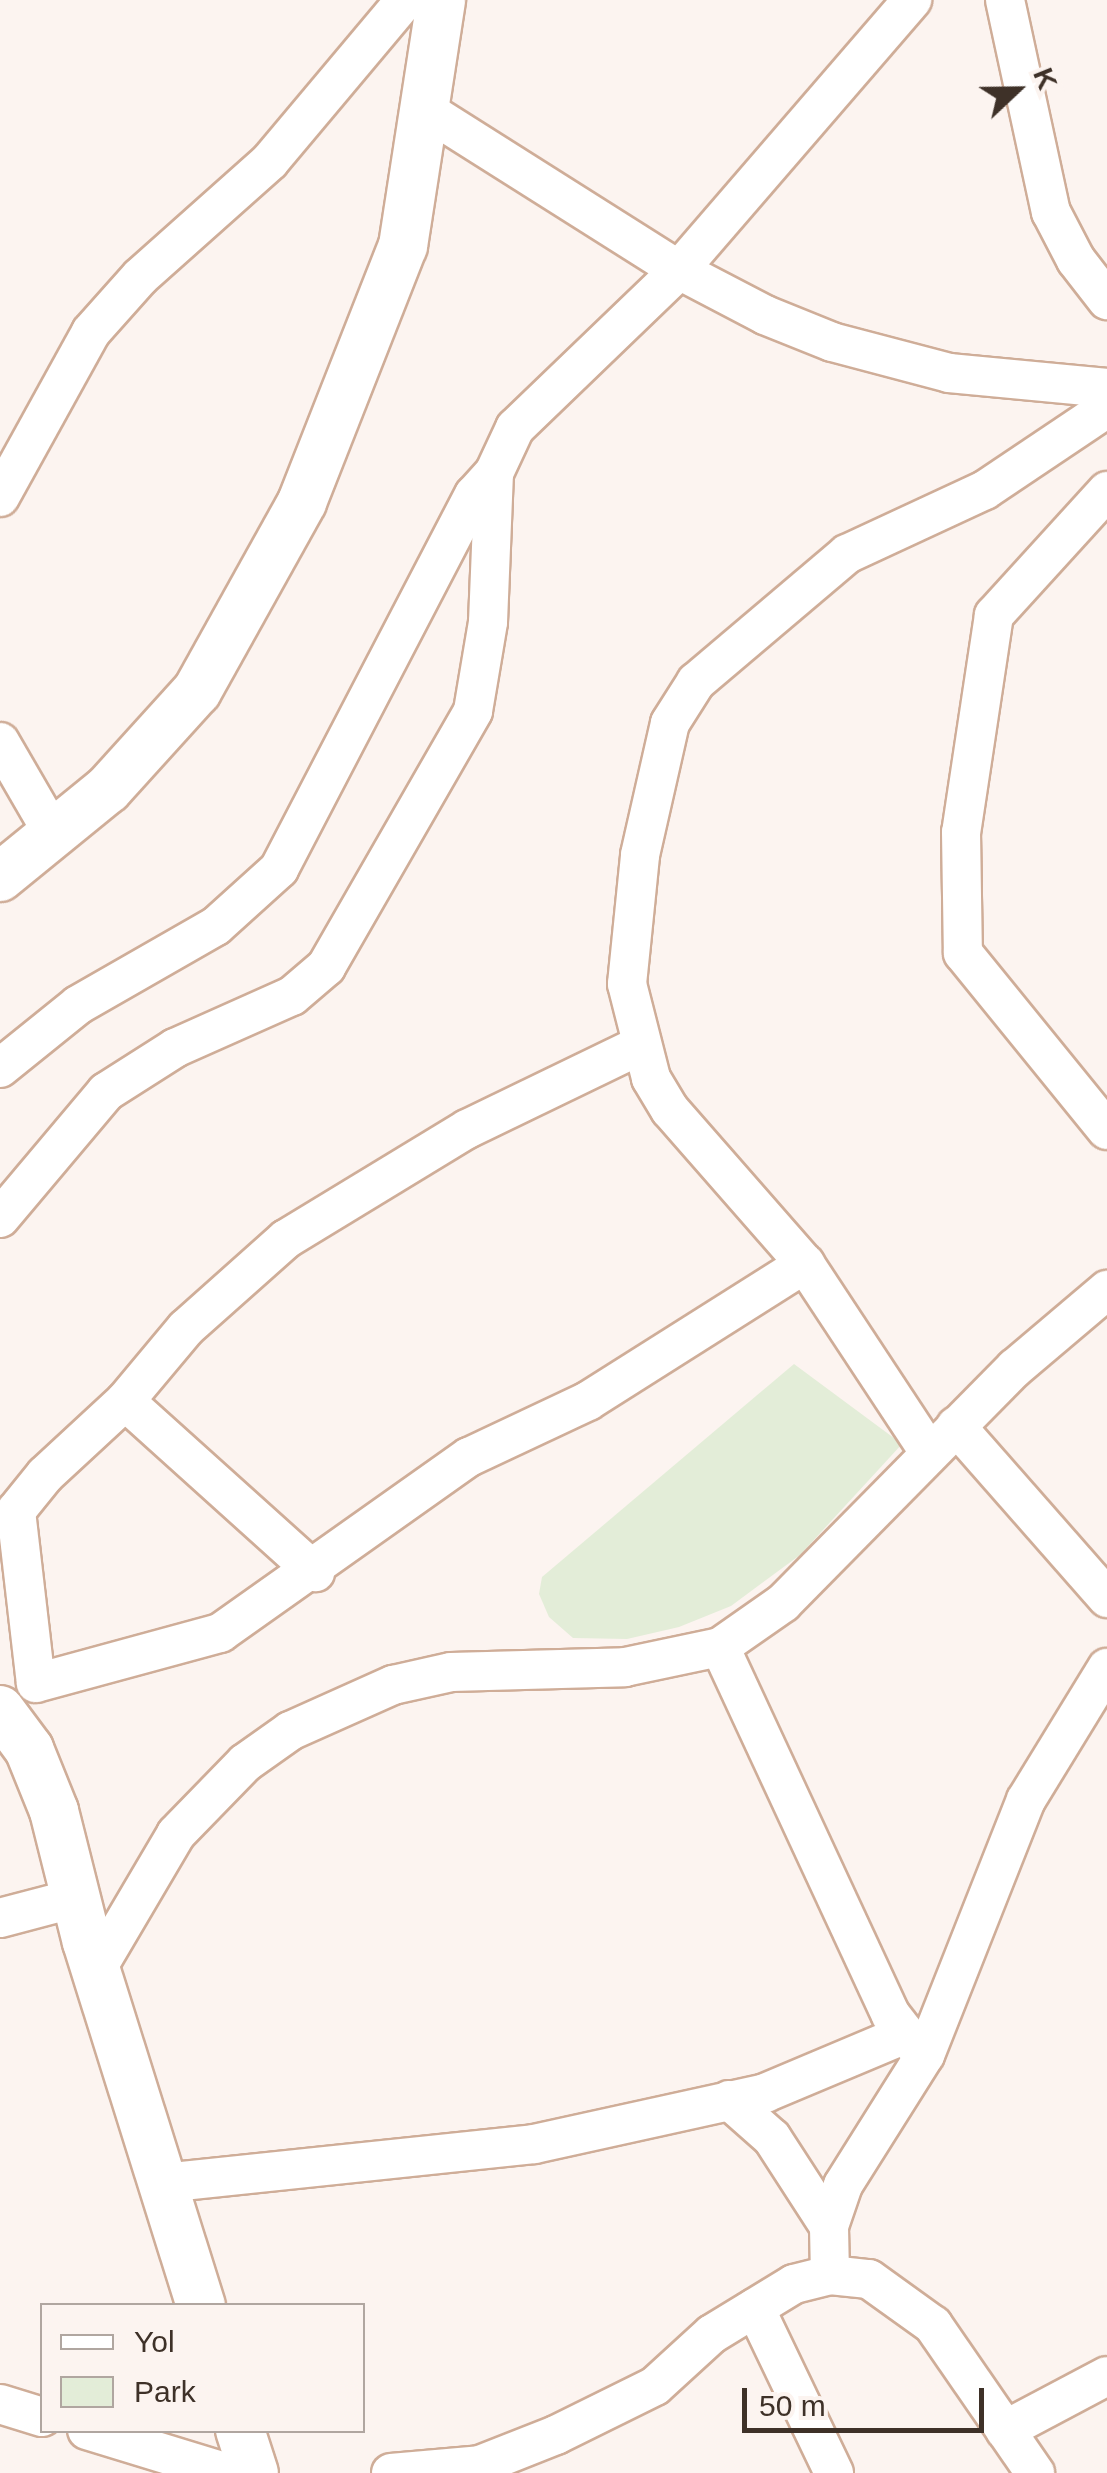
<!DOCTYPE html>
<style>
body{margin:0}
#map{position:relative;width:1107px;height:2473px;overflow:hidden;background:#fcf4f0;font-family:Arial,sans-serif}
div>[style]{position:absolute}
.green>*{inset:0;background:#e3edd8}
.roads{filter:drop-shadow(2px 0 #cfad98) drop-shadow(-2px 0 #cfad98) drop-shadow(0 2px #cfad98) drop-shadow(0 -2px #cfad98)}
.minor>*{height:38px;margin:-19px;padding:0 19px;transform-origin:19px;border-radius:19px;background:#fff}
.tertiary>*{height:48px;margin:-24px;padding:0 24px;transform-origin:24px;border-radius:24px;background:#fff}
span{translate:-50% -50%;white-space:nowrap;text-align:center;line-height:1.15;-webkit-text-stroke:8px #fcf4f0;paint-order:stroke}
.legend{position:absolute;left:40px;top:2303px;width:325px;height:130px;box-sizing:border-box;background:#fcf4f0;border:2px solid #b0a6a0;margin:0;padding:12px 18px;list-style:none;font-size:30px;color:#3e3128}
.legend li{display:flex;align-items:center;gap:20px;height:50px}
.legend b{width:50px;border:2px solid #b0a6a0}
.north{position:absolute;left:967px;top:40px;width:100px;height:100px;-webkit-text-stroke:8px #fcf4f0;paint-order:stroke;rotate:68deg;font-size:28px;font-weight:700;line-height:40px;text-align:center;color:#3e3128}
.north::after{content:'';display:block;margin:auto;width:35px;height:45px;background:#3e3128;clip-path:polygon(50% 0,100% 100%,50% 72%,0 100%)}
.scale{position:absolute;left:742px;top:2388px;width:242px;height:45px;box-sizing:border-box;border:5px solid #3e3128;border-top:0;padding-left:12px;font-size:30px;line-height:35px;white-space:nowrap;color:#3e3128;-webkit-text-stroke:8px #fcf4f0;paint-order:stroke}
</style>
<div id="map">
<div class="green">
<i style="clip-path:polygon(794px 1364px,902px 1444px,800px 1555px,731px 1606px,679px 1627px,627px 1639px,573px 1638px,549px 1617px,539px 1594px,542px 1577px)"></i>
</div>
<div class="roads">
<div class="minor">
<i style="left:1005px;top:0;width:217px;rotate:77.8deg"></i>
<i style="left:1051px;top:212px;width:54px;rotate:62.5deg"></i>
<i style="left:1076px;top:260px;width:51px;rotate:52.2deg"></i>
<i style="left:424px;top:109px;width:302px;rotate:32.3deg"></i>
<i style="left:679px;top:270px;width:97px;rotate:27.6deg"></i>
<i style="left:765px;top:315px;width:72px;rotate:21.9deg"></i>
<i style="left:832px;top:342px;width:121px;rotate:14.8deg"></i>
<i style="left:949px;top:373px;width:159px;rotate:5.4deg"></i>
<i style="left:1107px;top:491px;width:168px;rotate:132.3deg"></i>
<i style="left:994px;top:615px;width:219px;rotate:98.6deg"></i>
<i style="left:961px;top:832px;width:121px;rotate:89.1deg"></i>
<i style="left:963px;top:953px;width:228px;rotate:50.9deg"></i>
<i style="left:0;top:497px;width:188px;rotate:-61.1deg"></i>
<i style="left:91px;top:332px;width:74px;rotate:-48.3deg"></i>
<i style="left:140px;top:277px;width:174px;rotate:-41.7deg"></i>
<i style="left:270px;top:161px;width:210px;rotate:-50deg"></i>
<i style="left:0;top:742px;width:108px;rotate:59.9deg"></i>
<i style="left:639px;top:1046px;width:191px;rotate:154.2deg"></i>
<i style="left:467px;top:1129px;width:212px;rotate:148.7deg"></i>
<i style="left:286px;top:1239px;width:134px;rotate:138.3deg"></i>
<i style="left:186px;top:1328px;width:95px;rotate:129.9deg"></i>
<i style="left:125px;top:1401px;width:109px;rotate:137.2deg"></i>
<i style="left:45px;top:1475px;width:46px;rotate:128.9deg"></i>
<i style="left:16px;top:1511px;width:173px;rotate:83.4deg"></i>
<i style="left:36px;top:1683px;width:191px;rotate:-15.2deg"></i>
<i style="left:220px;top:1633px;width:305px;rotate:-35.3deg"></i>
<i style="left:469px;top:1457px;width:132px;rotate:-25.2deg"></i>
<i style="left:588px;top:1401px;width:257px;rotate:-32.3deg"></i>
<i style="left:0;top:1068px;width:100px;rotate:-38.9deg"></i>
<i style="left:78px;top:1005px;width:159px;rotate:-29.8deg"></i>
<i style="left:216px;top:926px;width:85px;rotate:-42.1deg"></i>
<i style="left:279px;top:869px;width:422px;rotate:-62.5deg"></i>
<i style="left:474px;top:495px;width:30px;rotate:-48deg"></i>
<i style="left:0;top:1218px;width:165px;rotate:-49.9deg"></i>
<i style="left:106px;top:1092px;width:82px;rotate:-32.5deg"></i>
<i style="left:175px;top:1048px;width:128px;rotate:-24deg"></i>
<i style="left:292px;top:996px;width:45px;rotate:-40.5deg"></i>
<i style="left:326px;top:967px;width:295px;rotate:-60.1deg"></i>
<i style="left:473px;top:711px;width:90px;rotate:-80.4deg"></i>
<i style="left:488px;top:622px;width:149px;rotate:-87.7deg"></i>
<i style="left:494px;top:473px;width:50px;rotate:-65deg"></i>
<i style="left:515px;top:428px;width:228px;rotate:-43.9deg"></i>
<i style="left:679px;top:270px;width:357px;rotate:-49.2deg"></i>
<i style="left:125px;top:1401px;width:256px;rotate:42deg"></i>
<i style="left:956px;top:1426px;width:229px;rotate:48.7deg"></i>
<i style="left:929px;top:1452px;width:225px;rotate:-123.4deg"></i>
<i style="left:805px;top:1264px;width:205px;rotate:-131.2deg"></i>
<i style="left:670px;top:1110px;width:37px;rotate:-121deg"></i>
<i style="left:651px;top:1078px;width:97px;rotate:-104.3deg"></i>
<i style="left:627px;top:984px;width:130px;rotate:-84.2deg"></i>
<i style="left:640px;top:855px;width:135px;rotate:-77.2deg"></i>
<i style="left:670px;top:723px;width:49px;rotate:-57.6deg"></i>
<i style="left:696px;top:682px;width:198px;rotate:-40.3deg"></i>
<i style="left:847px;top:554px;width:152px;rotate:-24.9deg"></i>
<i style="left:985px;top:490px;width:147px;rotate:-33.9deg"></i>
<i style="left:720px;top:1647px;width:406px;rotate:65.1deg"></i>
<i style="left:891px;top:2015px;width:46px;rotate:52.1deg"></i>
<i style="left:0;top:1918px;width:79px;rotate:-14.7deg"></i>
<i style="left:96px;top:1970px;width:158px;rotate:-59.5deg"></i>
<i style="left:176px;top:1834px;width:99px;rotate:-45.8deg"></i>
<i style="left:245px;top:1763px;width:55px;rotate:-35.4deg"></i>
<i style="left:290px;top:1731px;width:113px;rotate:-24.1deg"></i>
<i style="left:393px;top:1685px;width:59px;rotate:-12.6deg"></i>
<i style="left:451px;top:1672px;width:174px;rotate:-1.6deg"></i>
<i style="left:625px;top:1667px;width:97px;rotate:-11.9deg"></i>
<i style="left:720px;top:1647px;width:77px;rotate:-34.9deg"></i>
<i style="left:783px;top:1603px;width:330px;rotate:-45.4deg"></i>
<i style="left:1015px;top:1368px;width:121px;rotate:-40.3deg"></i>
<i style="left:729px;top:2100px;width:57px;rotate:41.5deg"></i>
<i style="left:772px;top:2138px;width:105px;rotate:57.1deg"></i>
<i style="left:163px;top:2183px;width:373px;rotate:-6deg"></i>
<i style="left:534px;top:2144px;width:237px;rotate:-12.4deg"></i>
<i style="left:765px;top:2093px;width:150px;rotate:-22.8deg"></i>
<i style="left:830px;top:2275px;width:49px;rotate:-91.2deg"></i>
<i style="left:829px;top:2226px;width:43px;rotate:-71.1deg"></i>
<i style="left:843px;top:2185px;width:154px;rotate:-57.8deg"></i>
<i style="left:925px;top:2055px;width:274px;rotate:-68.4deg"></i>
<i style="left:1026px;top:1800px;width:155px;rotate:-58.5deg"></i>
<i style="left:755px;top:2308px;width:183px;rotate:64.4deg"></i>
<i style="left:0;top:2404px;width:44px;rotate:17.2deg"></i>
<i style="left:87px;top:2430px;width:147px;rotate:17deg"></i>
<i style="left:1005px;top:2430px;width:115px;rotate:-27.9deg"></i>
<i style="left:391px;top:2473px;width:89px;rotate:-5.1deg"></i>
<i style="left:480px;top:2465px;width:82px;rotate:-21.5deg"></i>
<i style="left:556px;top:2435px;width:110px;rotate:-26.3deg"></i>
<i style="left:655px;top:2386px;width:77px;rotate:-42.4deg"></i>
<i style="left:712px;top:2334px;width:96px;rotate:-31.4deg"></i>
<i style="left:794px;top:2284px;width:37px;rotate:-14deg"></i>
<i style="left:830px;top:2275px;width:39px;rotate:6deg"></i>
<i style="left:869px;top:2279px;width:79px;rotate:35.7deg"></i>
<i style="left:933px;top:2325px;width:180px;rotate:55.4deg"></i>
</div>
<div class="tertiary">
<i style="left:0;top:877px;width:139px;rotate:-39.2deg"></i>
<i style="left:108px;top:789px;width:132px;rotate:-47.8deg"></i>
<i style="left:197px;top:691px;width:216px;rotate:-60.9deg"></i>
<i style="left:302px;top:502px;width:275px;rotate:-68.5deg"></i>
<i style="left:403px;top:246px;width:249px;rotate:-81.2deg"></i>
<i style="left:0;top:1710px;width:49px;rotate:53.4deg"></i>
<i style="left:29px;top:1749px;width:67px;rotate:68deg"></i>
<i style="left:54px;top:1811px;width:135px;rotate:75.9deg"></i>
<i style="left:87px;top:1942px;width:381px;rotate:72.6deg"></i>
<i style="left:240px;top:2430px;width:45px;rotate:72deg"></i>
</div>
</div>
<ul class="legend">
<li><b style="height:12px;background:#fff"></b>Yol</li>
<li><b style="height:28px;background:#e3edd8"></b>Park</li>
</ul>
<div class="north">K</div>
<div class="scale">50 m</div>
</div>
